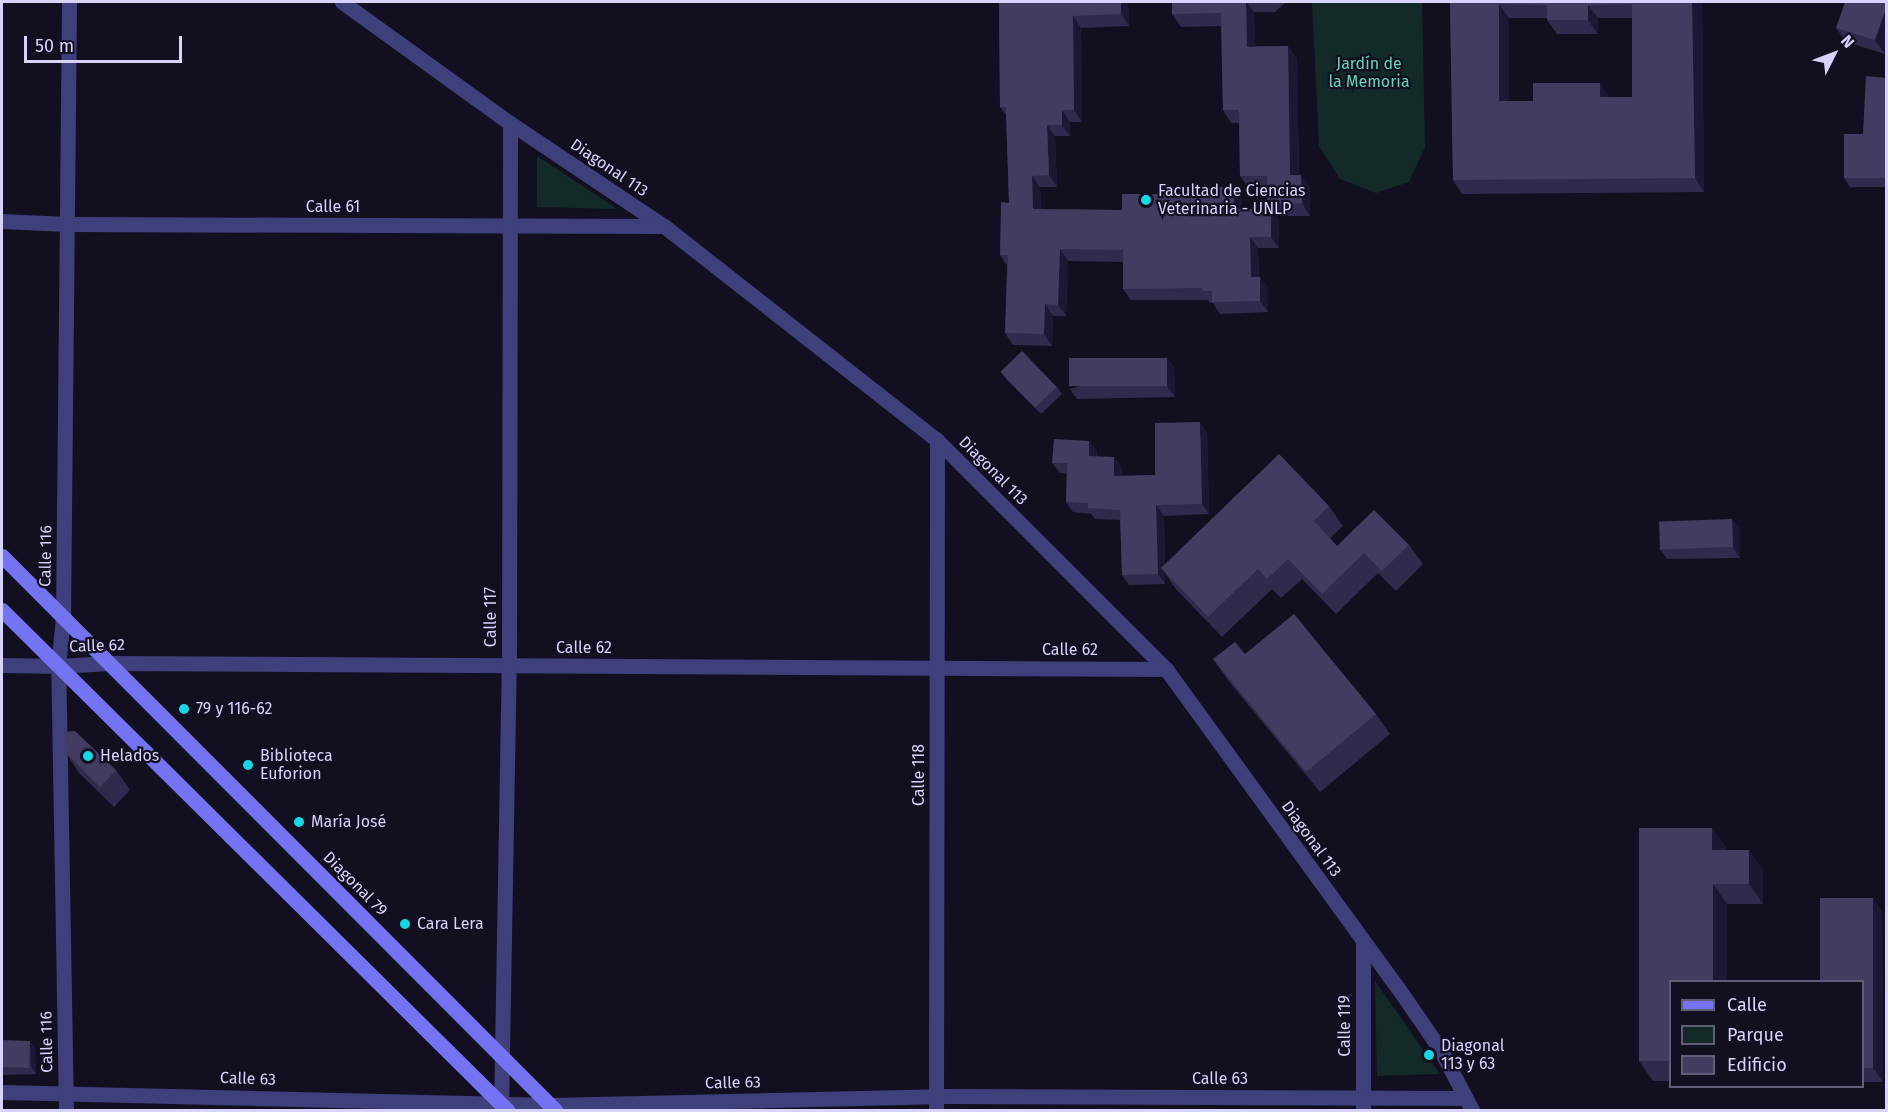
<!DOCTYPE html>
<meta charset="utf-8">
<style>
body{margin:0}
#map{position:relative;width:1888px;height:1112px;overflow:hidden;background:#120f21;font-family:"Fira Sans",sans-serif}
div>[style]{position:absolute}
.green>*{inset:0;background:#132a29}
.street>*{height:15px;margin:-7.5px;padding:0 7.5px;transform-origin:7.5px;border-radius:7.5px;background:#3f3f7b}
.secondary>*{height:15px;margin:-7.5px;padding:0 7.5px;transform-origin:7.5px;border-radius:7.5px;background:#7474f2}
.wall>*{inset:0;background:#302a4d}
.shaded-wall>*{inset:0;background:#1c1734}
.building>*{inset:0;background:#423c60;transform-origin:0 0}
.dots>*{width:16px;height:16px;translate:-50% -50%;box-sizing:border-box;border:3px solid #120f21;border-radius:50%}
span{translate:-50% -50%;white-space:nowrap;text-align:center;line-height:1.15;-webkit-text-stroke:4.5px #120f21;paint-order:stroke}
.park-label{font-size:16px;color:#67d4b5}
.street-label{font-size:16px;color:#d7d3fb}
.poi-label{font-size:16px;color:#d7d3fb}
.left{translate:0 -50%;text-align:left}
.frame{position:absolute;inset:0;border:3px solid #d7d3fb;pointer-events:none}
.legend{position:absolute;left:1669px;top:980px;width:195px;height:108px;box-sizing:border-box;background:#120f21;border:2px solid #615d78;margin:0;padding:8px 10px;list-style:none;font-size:18px;color:#d7d3fb}
.legend li{display:flex;align-items:center;gap:12px;height:30px}
.legend b{width:30px;border:2px solid #615d78}
.north{position:absolute;left:1804px;top:24px;width:60px;height:60px;-webkit-text-stroke:4px #120f21;paint-order:stroke;rotate:48deg;font-size:16px;font-weight:700;line-height:24px;text-align:center;color:#d7d3fb}
.north::after{content:'';display:block;margin:auto;width:21px;height:27px;background:#d7d3fb;clip-path:polygon(50% 0,100% 100%,50% 72%,0 100%)}
.scale{position:absolute;left:24px;top:36px;width:158px;height:27px;box-sizing:border-box;border:3px solid #d7d3fb;border-top:0;padding-left:8px;font-size:18px;line-height:21px;white-space:nowrap;color:#d7d3fb;-webkit-text-stroke:4px #120f21;paint-order:stroke}
</style>
<div id="map">
<div class="green">
<i style="clip-path:polygon(1312px 2px,1422px 2px,1425px 147px,1409px 182px,1376px 193px,1340px 179px,1319px 146px)"></i>
<i style="clip-path:polygon(537px 156px,617px 209px,537px 207px)"></i>
<i style="clip-path:polygon(1375px 981px,1440px 1074px,1377px 1076px)"></i>
</div>
<div class="street">
<i style="left:342px;top:2px;width:207px;rotate:35.8deg"></i>
<i style="left:510px;top:123px;width:185px;rotate:33.8deg"></i>
<i style="left:664px;top:226px;width:347px;rotate:38.1deg"></i>
<i style="left:937px;top:440px;width:324px;rotate:45deg"></i>
<i style="left:1166px;top:669px;width:394px;rotate:54deg"></i>
<i style="left:1398px;top:988px;width:74px;rotate:55.5deg"></i>
<i style="left:1440px;top:1049px;width:69px;rotate:62.3deg"></i>
<i style="left:2px;top:221px;width:65px;rotate:2.6deg"></i>
<i style="left:67px;top:224px;width:597px;rotate:0.19deg"></i>
<i style="left:2px;top:665px;width:56px;rotate:1deg"></i>
<i style="left:58px;top:666px;width:51px;rotate:-3.4deg"></i>
<i style="left:109px;top:663px;width:1057px;rotate:0.33deg"></i>
<i style="left:1363px;top:942px;width:168px;rotate:90deg"></i>
<i style="left:2px;top:1092px;width:548px;rotate:1.36deg"></i>
<i style="left:550px;top:1105px;width:386px;rotate:-1.3deg"></i>
<i style="left:936px;top:1096px;width:530px;rotate:0.22deg"></i>
<i style="left:66px;top:1110px;width:444px;rotate:-91deg"></i>
<i style="left:58px;top:666px;width:48px;rotate:-84.1deg"></i>
<i style="left:63px;top:618px;width:616px;rotate:-89.44deg"></i>
<i style="left:501px;top:1110px;width:445px;rotate:-89deg"></i>
<i style="left:509px;top:665px;width:542px;rotate:-89.89deg"></i>
<i style="left:936px;top:1110px;width:670px;rotate:-89.91deg"></i>
</div>
<div class="secondary">
<i style="left:2px;top:556px;width:783px;rotate:45.05deg"></i>
<i style="left:2px;top:610px;width:711px;rotate:44.71deg"></i>
</div>
<div class="wall">
<i style="clip-path:polygon(999px 2px,1128px 2px,1129px 26px,1081px 28px,1082px 122px,1070px 122px,1070px 136px,1055px 136px,1057px 187px,1040px 187px,1041px 209px,1122px 210px,1242px 198px,1242px 209px,1279px 220px,1279px 248px,1258px 248px,1259px 277px,1268px 288px,1268px 312px,1220px 314px,1213px 303px,1210px 303px,1208px 300px,1131px 300px,1123px 289px,1123px 262px,1068px 261px,1066px 316px,1053px 316px,1052px 346px,1013px 345px,1005px 333px,1007px 265px,1000px 255px,1009px 203px,1006px 115px,1000px 107px)"></i>
<i style="clip-path:polygon(1172px 2px,1286px 2px,1275px 12px,1254px 12px,1255px 46px,1288px 46px,1297px 59px,1299px 175px,1301px 175px,1310px 187px,1310px 216px,1276px 216px,1267px 204px,1267px 189px,1249px 189px,1240px 176px,1239px 123px,1231px 123px,1223px 110px,1221px 26px,1181px 27px,1172px 14px)"></i>
<i style="clip-path:polygon(evenodd,1450px 2px,1702px 2px,1704px 192px,1462px 194px,1453px 180px,1450px 2px,1509px 18px,1547px 18px,1547px 20px,1557px 34px,1598px 34px,1598px 18px,1632px 18px,1632px 97px,1609px 97px,1600px 83px,1533px 101px,1509px 101px,1509px 18px)"></i>
<i style="clip-path:polygon(1887px 2px,1887px 48px,1885px 54px,1846px 42px,1836px 28px)"></i>
<i style="clip-path:polygon(1887px 78px,1887px 187px,1850px 187px,1844px 178px,1863px 134px)"></i>
<i style="clip-path:polygon(1167px 358px,1174px 368px,1175px 397px,1077px 399px,1070px 389px)"></i>
<i style="clip-path:polygon(1001px 372px,1057px 387px,1062px 394px,1041px 414px,1006px 379px)"></i>
<i style="clip-path:polygon(1207px 432px,1209px 514px,1164px 516px,1165px 565px,1329px 506px,1343px 526px,1330px 538px,1337px 546px,1409px 545px,1423px 564px,1396px 591px,1378px 573px,1336px 614px,1302px 579px,1281px 598px,1272px 589px,1222px 637px,1175px 588px,1165px 573px,1165px 584px,1129px 585px,1122px 575px,1120px 520px,1095px 519px,1091px 514px,1073px 512px,1066px 502px,1067px 474px,1060px 473px,1052px 463px,1089px 441px,1097px 451px,1097px 456px,1122px 468px,1122px 476px,1155px 475px)"></i>
<i style="clip-path:polygon(1732px 519px,1740px 530px,1740px 558px,1667px 559px,1659px 548px)"></i>
<i style="clip-path:polygon(1245px 654px,1376px 714px,1390px 734px,1320px 792px,1227px 679px,1213px 659px)"></i>
<i style="clip-path:polygon(66px 753px,116px 770px,130px 790px,114px 807px,79px 773px)"></i>
<i style="clip-path:polygon(1639px 828px,1712px 828px,1726px 848px,1726px 850px,1749px 850px,1763px 870px,1763px 904px,1727px 904px,1727px 980px,1750px 980px,1751px 981px,1671px 981px,1671px 1081px,1653px 1081px,1639px 1061px)"></i>
<i style="clip-path:polygon(1873px 898px,1882px 912px,1883px 1082px,1863px 1082px,1863px 981px)"></i>
<i style="clip-path:polygon(2px 1040px,35px 1048px,36px 1074px,2px 1075px)"></i>
</div>
<div class="shaded-wall">
<i style="clip-path:polygon(1121px 2px,1128px 2px,1129px 26px,1121px 14px)"></i>
<i style="clip-path:polygon(1246px 2px,1247px 2px,1254px 12px,1256px 59px,1247px 47px)"></i>
<i style="clip-path:polygon(1692px 2px,1702px 2px,1704px 192px,1695px 178px)"></i>
<i style="clip-path:polygon(1499px 4px,1509px 18px,1509px 115px,1499px 101px)"></i>
<i style="clip-path:polygon(1588px 5px,1598px 18px,1598px 34px,1588px 20px)"></i>
<i style="clip-path:polygon(1887px 5px,1887px 48px,1885px 54px,1875px 40px)"></i>
<i style="clip-path:polygon(1073px 16px,1081px 28px,1082px 122px,1074px 110px)"></i>
<i style="clip-path:polygon(1288px 46px,1297px 59px,1299px 187px,1290px 175px)"></i>
<i style="clip-path:polygon(1600px 83px,1609px 97px,1600px 97px)"></i>
<i style="clip-path:polygon(1062px 110px,1070px 122px,1070px 136px,1062px 125px)"></i>
<i style="clip-path:polygon(1047px 125px,1055px 136px,1057px 187px,1049px 175px)"></i>
<i style="clip-path:polygon(1301px 175px,1310px 187px,1310px 216px,1302px 203px)"></i>
<i style="clip-path:polygon(1032px 176px,1040px 187px,1041px 220px,1033px 209px)"></i>
<i style="clip-path:polygon(1234px 187px,1242px 198px,1242px 220px,1234px 209px)"></i>
<i style="clip-path:polygon(1271px 209px,1279px 220px,1279px 248px,1271px 237px)"></i>
<i style="clip-path:polygon(1250px 237px,1258px 248px,1259px 288px,1251px 277px)"></i>
<i style="clip-path:polygon(1060px 249px,1068px 261px,1066px 316px,1058px 305px)"></i>
<i style="clip-path:polygon(1260px 277px,1268px 288px,1268px 312px,1260px 301px)"></i>
<i style="clip-path:polygon(1045px 304px,1053px 316px,1052px 346px,1044px 334px)"></i>
<i style="clip-path:polygon(1167px 358px,1174px 368px,1175px 397px,1167px 386px)"></i>
<i style="clip-path:polygon(1200px 422px,1207px 432px,1209px 514px,1202px 504px)"></i>
<i style="clip-path:polygon(1089px 441px,1097px 451px,1096px 466px,1089px 456px)"></i>
<i style="clip-path:polygon(1114px 457px,1122px 468px,1121px 486px,1114px 476px)"></i>
<i style="clip-path:polygon(1156px 505px,1164px 516px,1165px 572px,1161px 568px,1165px 573px,1165px 584px,1158px 574px)"></i>
<i style="clip-path:polygon(1732px 519px,1740px 530px,1740px 558px,1733px 547px)"></i>
<i style="clip-path:polygon(1712px 828px,1726px 848px,1726px 870px,1712px 850px)"></i>
<i style="clip-path:polygon(1749px 850px,1763px 870px,1763px 904px,1749px 884px)"></i>
<i style="clip-path:polygon(1713px 884px,1727px 904px,1727px 981px,1713px 980px)"></i>
<i style="clip-path:polygon(1873px 898px,1882px 912px,1883px 1082px,1873px 1068px)"></i>
<i style="clip-path:polygon(30px 1041px,35px 1048px,36px 1074px,31px 1066px)"></i>
</div>
<div class="building">
<i style="clip-path:polygon(999px 2px,1121px 2px,1121px 14px,1073px 16px,1074px 110px,1062px 110px,1062px 125px,1047px 125px,1049px 175px,1032px 176px,1033px 209px,1122px 210px,1122px 194px,1206px 194px,1206px 187px,1234px 187px,1234px 209px,1271px 209px,1271px 237px,1250px 237px,1251px 277px,1260px 277px,1260px 301px,1212px 302px,1212px 291px,1203px 291px,1202px 288px,1123px 289px,1123px 250px,1060px 249px,1058px 305px,1045px 304px,1044px 334px,1005px 333px,1008px 255px,1000px 255px,1001px 202px,1009px 203px,1006px 107px,1000px 107px)"></i>
<i style="clip-path:polygon(1172px 2px,1246px 2px,1247px 47px,1288px 46px,1290px 175px,1301px 175px,1302px 203px,1267px 204px,1267px 176px,1240px 176px,1239px 110px,1223px 110px,1221px 13px,1172px 14px)"></i>
<i style="clip-path:polygon(evenodd,1450px 2px,1692px 2px,1695px 178px,1453px 180px,1450px 2px,1499px 4px,1547px 5px,1547px 20px,1588px 20px,1588px 5px,1632px 4px,1632px 97px,1600px 97px,1600px 83px,1533px 83px,1533px 101px,1499px 101px,1499px 4px)"></i>
<i style="clip-path:polygon(1845px 2px,1887px 2px,1887px 5px,1875px 40px,1836px 28px)"></i>
<i style="clip-path:polygon(1866px 76px,1887px 78px,1887px 178px,1844px 178px,1844px 134px,1863px 134px)"></i>
<i style="left:1022px;top:351px;width:50px;height:30px;rotate:46deg"></i>
<i style="left:1167px;top:358px;width:28px;height:98px;rotate:90deg"></i>
<i style="clip-path:polygon(1200px 422px,1202px 504px,1156px 505px,1158px 574px,1122px 575px,1120px 510px,1088px 508px,1088px 503px,1066px 502px,1067px 463px,1052px 463px,1054px 439px,1089px 441px,1089px 456px,1114px 457px,1114px 476px,1155px 475px,1155px 423px)"></i>
<i style="clip-path:polygon(1279px 454px,1329px 506px,1314px 521px,1337px 546px,1374px 510px,1409px 545px,1382px 571px,1364px 553px,1322px 594px,1288px 559px,1267px 579px,1258px 569px,1208px 617px,1161px 568px)"></i>
<i style="left:1732px;top:519px;width:28px;height:73px;rotate:88deg"></i>
<i style="clip-path:polygon(1294px 614px,1376px 714px,1306px 772px,1213px 659px,1235px 642px,1245px 654px)"></i>
<i style="clip-path:polygon(75px 731px,116px 770px,100px 787px,66px 753px,64px 732px)"></i>
<i style="clip-path:polygon(1639px 828px,1712px 828px,1712px 850px,1749px 850px,1749px 884px,1713px 884px,1713px 980px,1750px 980px,1750px 981px,1671px 981px,1671px 1061px,1639px 1061px)"></i>
<i style="clip-path:polygon(1820px 898px,1873px 898px,1873px 1068px,1863px 1068px,1863px 981px,1820px 981px)"></i>
<i style="left:2px;top:1040px;width:28px;height:27px;rotate:2deg"></i>
</div>
<div class="dots">
<i style="left:1146px;top:200px;background:#16d7e5"></i>
<i style="left:184px;top:709px;background:#16d7e5"></i>
<i style="left:88px;top:756px;background:#16d7e5"></i>
<i style="left:248px;top:765px;background:#16d7e5"></i>
<i style="left:299px;top:822px;background:#16d7e5"></i>
<i style="left:405px;top:924px;background:#16d7e5"></i>
<i style="left:1429px;top:1055px;background:#16d7e5"></i>
</div>
<div class="park-label">
<span style="left:1369px;top:73px">Jardín de<br>la Memoria</span>
</div>
<div class="street-label">
<span style="left:609px;top:168px;rotate:34deg">Diagonal 113</span>
<span style="left:333px;top:207px">Calle 61</span>
<span style="left:993px;top:471px;rotate:45deg">Diagonal 113</span>
<span style="left:46px;top:556px;rotate:-89deg">Calle 116</span>
<span style="left:491px;top:617px;rotate:-90deg">Calle 117</span>
<span style="left:97px;top:646px;rotate:-2deg">Calle 62</span>
<span style="left:584px;top:648px">Calle 62</span>
<span style="left:1070px;top:650px">Calle 62</span>
<span style="left:919px;top:775px;rotate:-90deg">Calle 118</span>
<span style="left:1311px;top:839px;rotate:54deg">Diagonal 113</span>
<span style="left:355px;top:884px;rotate:45deg">Diagonal 79</span>
<span style="left:1345px;top:1026px;rotate:-90deg">Calle 119</span>
<span style="left:47px;top:1042px;rotate:-91deg">Calle 116</span>
<span style="left:248px;top:1079px;rotate:2deg">Calle 63</span>
<span style="left:1220px;top:1079px">Calle 63</span>
<span style="left:733px;top:1083px;rotate:-1deg">Calle 63</span>
</div>
<div class="poi-label">
<span class="left" style="left:1158px;top:200px">Facultad de Ciencias<br>Veterinaria - UNLP</span>
<span class="left" style="left:196px;top:709px">79 y 116-62</span>
<span class="left" style="left:100px;top:756px">Helados</span>
<span class="left" style="left:260px;top:765px">Biblioteca<br>Euforion</span>
<span class="left" style="left:311px;top:822px">María José</span>
<span class="left" style="left:417px;top:924px">Cara Lera</span>
<span class="left" style="left:1441px;top:1055px">Diagonal<br>113 y 63</span>
</div>
<div class="frame"></div>
<ul class="legend">
<li><b style="height:8px;background:#7474f2"></b>Calle</li>
<li><b style="height:16px;background:#132a29"></b>Parque</li>
<li><b style="height:16px;background:#423c60"></b>Edificio</li>
</ul>
<div class="north">N</div>
<div class="scale">50 m</div>
</div>
